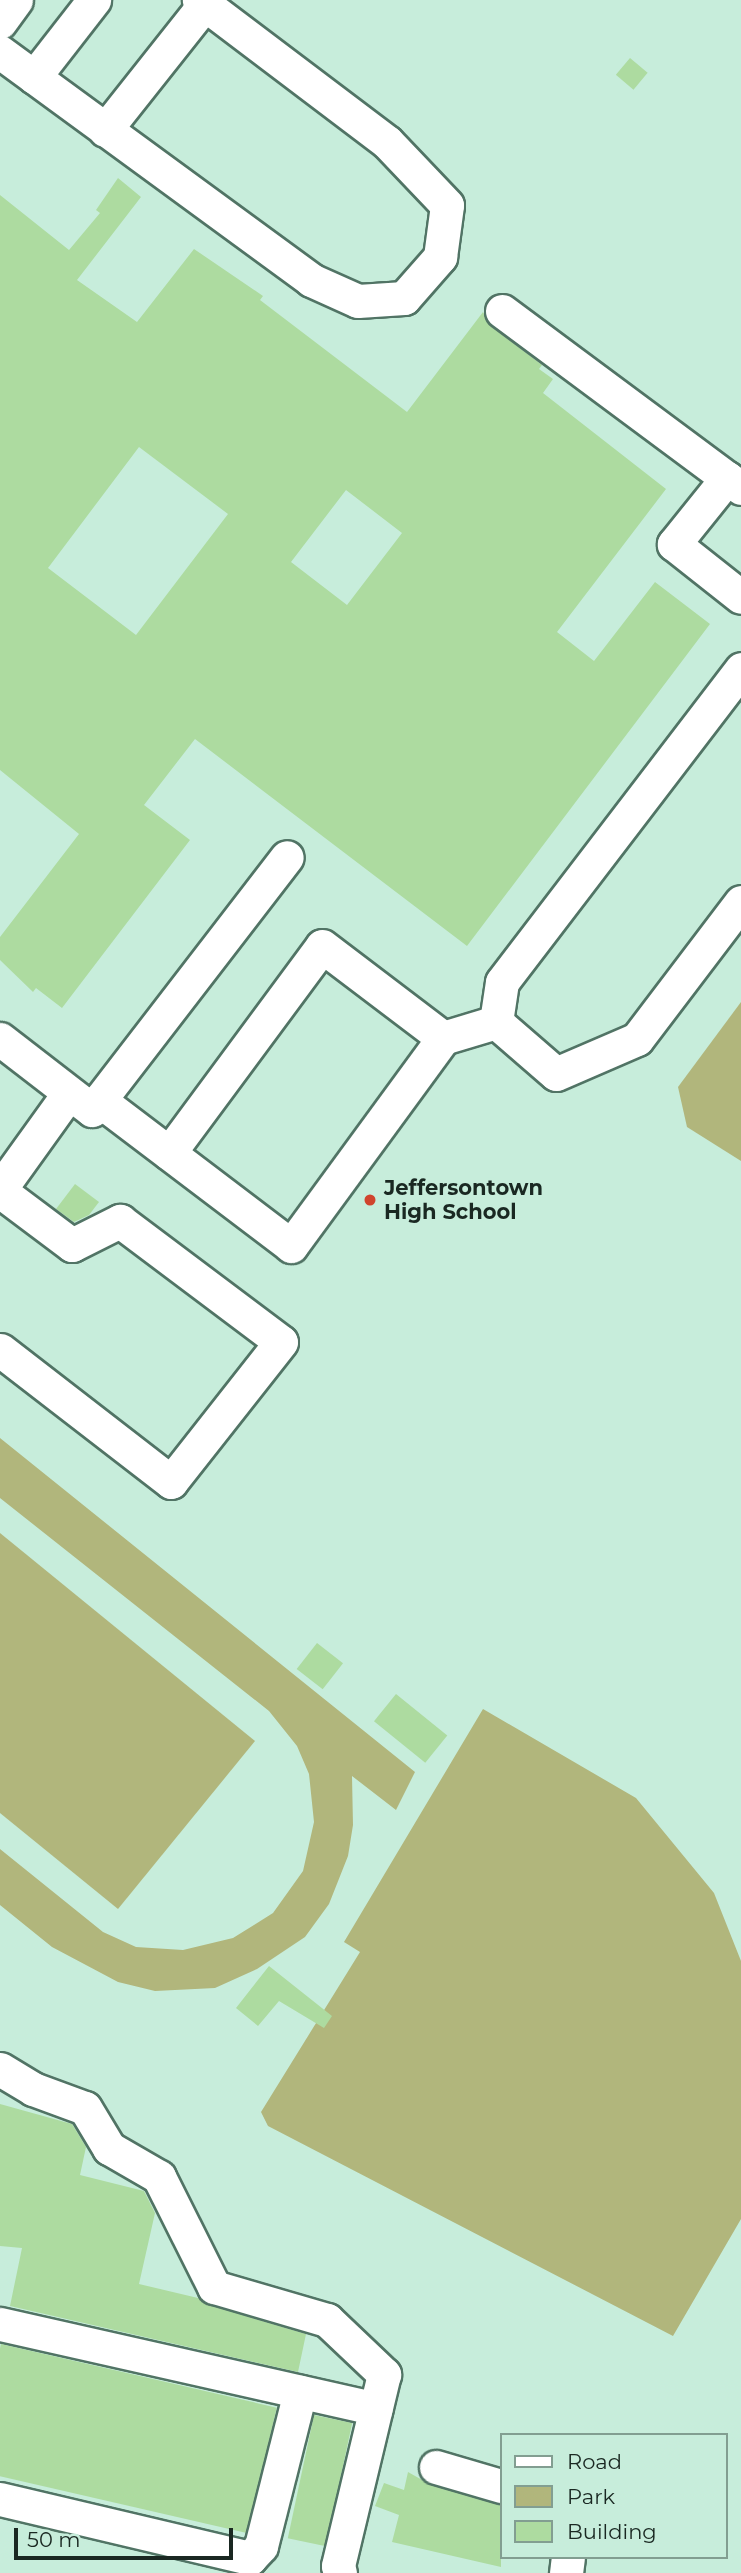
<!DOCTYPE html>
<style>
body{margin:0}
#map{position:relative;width:741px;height:2573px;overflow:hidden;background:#c7eddb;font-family:Montserrat,sans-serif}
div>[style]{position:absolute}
.green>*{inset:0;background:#b1b67c}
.building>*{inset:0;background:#addba0;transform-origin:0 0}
.roads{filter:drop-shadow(2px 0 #517465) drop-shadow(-2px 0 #517465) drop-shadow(0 2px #517465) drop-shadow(0 -2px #517465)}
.minor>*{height:33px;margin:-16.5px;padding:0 16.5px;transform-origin:16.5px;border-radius:16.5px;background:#fff}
.dots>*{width:19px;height:19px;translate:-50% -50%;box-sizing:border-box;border:4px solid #c7eddb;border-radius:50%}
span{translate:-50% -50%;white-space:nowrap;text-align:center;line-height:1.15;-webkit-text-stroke:6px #c7eddb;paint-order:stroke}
.poi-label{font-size:21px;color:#1a2822;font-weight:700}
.left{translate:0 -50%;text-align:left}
.legend{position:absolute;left:500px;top:2433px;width:228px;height:126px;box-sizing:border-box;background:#c7eddb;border:2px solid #829e91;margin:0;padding:9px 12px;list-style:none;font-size:21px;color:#1a2822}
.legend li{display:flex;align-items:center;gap:14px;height:35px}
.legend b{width:35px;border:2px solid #829e91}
.scale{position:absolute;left:14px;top:2528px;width:219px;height:32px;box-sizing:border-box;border:4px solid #1a2822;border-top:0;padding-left:9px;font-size:21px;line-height:24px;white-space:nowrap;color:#1a2822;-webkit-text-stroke:5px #c7eddb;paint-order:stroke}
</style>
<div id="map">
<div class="green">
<i style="clip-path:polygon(741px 1002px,741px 1161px,687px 1127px,678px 1087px)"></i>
<i style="clip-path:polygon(0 1438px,415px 1772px,396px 1810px,352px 1776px,353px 1825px,348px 1856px,329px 1904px,305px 1937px,257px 1969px,215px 1988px,155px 1991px,118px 1982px,52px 1947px,0 1905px,0 1849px,103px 1932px,136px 1947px,183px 1950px,233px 1938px,273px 1913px,303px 1871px,314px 1822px,309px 1774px,297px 1746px,269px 1711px,0 1498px)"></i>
<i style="clip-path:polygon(0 1533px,255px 1741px,118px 1909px,0 1813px)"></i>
<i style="clip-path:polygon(483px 1709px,636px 1798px,714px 1893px,741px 1961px,741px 2219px,673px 2336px,268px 2126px,261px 2112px,360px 1952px,344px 1942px)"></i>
</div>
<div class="building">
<i style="left:630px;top:58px;width:23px;height:22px;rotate:40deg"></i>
<i style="clip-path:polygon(evenodd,118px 178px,141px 197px,77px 280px,137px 322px,194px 249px,263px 296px,260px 300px,407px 412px,483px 312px,491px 326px,542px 365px,539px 369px,553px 379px,543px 393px,666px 489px,557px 632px,594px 661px,655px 582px,710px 624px,467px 946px,195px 739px,144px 805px,190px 840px,62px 1008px,36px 988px,33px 992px,0 960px,0 937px,79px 834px,0 770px,0 195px,69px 250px,100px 213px,96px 210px,118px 178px,139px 447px,228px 514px,136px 635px,48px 568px,139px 447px,118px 178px,346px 490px,402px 533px,347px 605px,291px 562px,346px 490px)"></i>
<i style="clip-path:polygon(75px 1184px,99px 1202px,89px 1215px,74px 1222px,56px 1209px)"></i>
<i style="left:317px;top:1643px;width:33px;height:33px;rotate:38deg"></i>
<i style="left:396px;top:1694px;width:66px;height:35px;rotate:39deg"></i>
<i style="clip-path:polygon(269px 1966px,332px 2016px,324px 2028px,279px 2001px,258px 2026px,236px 2008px)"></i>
<i style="clip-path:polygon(0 2104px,72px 2124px,86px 2147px,80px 2175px,144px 2191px,155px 2213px,139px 2284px,198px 2298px,209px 2305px,306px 2334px,298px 2372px,10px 2306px,22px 2248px,0 2246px)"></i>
<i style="left:1px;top:2344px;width:283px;height:129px;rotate:13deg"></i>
<i style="left:314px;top:2415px;width:39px;height:126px;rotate:12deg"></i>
<i style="clip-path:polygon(408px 2472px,431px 2485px,501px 2505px,501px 2567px,392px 2542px,399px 2515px,375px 2506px,384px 2483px,404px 2490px)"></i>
</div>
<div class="roads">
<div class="minor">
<i style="left:0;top:22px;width:27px;rotate:-54deg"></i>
<i style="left:0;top:52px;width:386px;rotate:36.2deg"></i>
<i style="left:311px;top:280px;width:51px;rotate:24.1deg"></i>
<i style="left:358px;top:301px;width:46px;rotate:-3.7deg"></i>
<i style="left:404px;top:298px;width:55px;rotate:-48.7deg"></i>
<i style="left:440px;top:257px;width:52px;rotate:-82.3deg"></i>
<i style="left:447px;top:205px;width:87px;rotate:-133.6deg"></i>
<i style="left:387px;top:142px;width:236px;rotate:-142.9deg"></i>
<i style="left:34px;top:77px;width:98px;rotate:-52.1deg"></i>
<i style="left:105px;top:130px;width:161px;rotate:-51.6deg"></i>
<i style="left:502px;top:311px;width:280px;rotate:36.6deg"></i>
<i style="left:741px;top:488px;width:17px;rotate:-144deg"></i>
<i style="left:727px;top:478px;width:85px;rotate:128.8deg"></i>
<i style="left:674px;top:544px;width:85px;rotate:38.3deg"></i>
<i style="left:496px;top:1022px;width:40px;rotate:-81.5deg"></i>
<i style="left:502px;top:982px;width:394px;rotate:-52.6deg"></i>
<i style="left:496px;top:1022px;width:79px;rotate:40.9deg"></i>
<i style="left:556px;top:1074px;width:88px;rotate:-23.4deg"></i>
<i style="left:637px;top:1039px;width:172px;rotate:-52.8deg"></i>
<i style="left:0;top:1039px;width:116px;rotate:37.7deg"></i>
<i style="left:92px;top:1110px;width:319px;rotate:-52.4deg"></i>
<i style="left:99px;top:1100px;width:241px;rotate:37.2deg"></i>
<i style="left:291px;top:1246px;width:258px;rotate:-53.8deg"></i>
<i style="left:443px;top:1038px;width:55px;rotate:-16.8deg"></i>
<i style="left:169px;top:1153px;width:257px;rotate:-53.5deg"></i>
<i style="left:322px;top:946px;width:152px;rotate:37.2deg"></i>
<i style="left:0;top:1189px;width:118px;rotate:-54.3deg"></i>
<i style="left:0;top:1191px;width:90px;rotate:36.9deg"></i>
<i style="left:72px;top:1245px;width:54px;rotate:-26.6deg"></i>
<i style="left:120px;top:1221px;width:201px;rotate:36.9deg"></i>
<i style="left:281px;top:1342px;width:178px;rotate:128.2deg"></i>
<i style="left:171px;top:1482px;width:216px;rotate:-142.3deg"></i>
<i style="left:0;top:2069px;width:39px;rotate:31deg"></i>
<i style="left:33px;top:2089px;width:55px;rotate:20.1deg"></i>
<i style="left:85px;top:2108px;width:47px;rotate:59deg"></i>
<i style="left:109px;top:2148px;width:58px;rotate:30.1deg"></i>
<i style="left:159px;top:2177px;width:123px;rotate:63.4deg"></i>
<i style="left:214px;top:2287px;width:118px;rotate:16.3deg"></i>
<i style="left:327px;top:2320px;width:79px;rotate:43.5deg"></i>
<i style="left:384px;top:2374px;width:197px;rotate:103.5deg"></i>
<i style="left:338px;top:2566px;width:7px;rotate:74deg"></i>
<i style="left:0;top:2324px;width:385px;rotate:12.7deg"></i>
<i style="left:436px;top:2467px;width:68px;rotate:16.3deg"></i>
<i style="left:0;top:2499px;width:257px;rotate:13.3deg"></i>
<i style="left:250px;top:2558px;width:16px;rotate:-47deg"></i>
<i style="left:261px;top:2546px;width:159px;rotate:-75.8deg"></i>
<i style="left:566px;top:2573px;width:16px;rotate:-83deg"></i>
</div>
</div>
<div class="dots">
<i style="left:370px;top:1200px;background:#d0442d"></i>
</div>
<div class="poi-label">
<span class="left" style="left:384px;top:1200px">Jeffersontown<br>High School</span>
</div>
<ul class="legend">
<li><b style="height:9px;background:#fff"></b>Road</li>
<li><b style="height:19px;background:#b1b67c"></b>Park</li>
<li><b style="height:19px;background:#addba0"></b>Building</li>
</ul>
<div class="scale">50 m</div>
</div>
